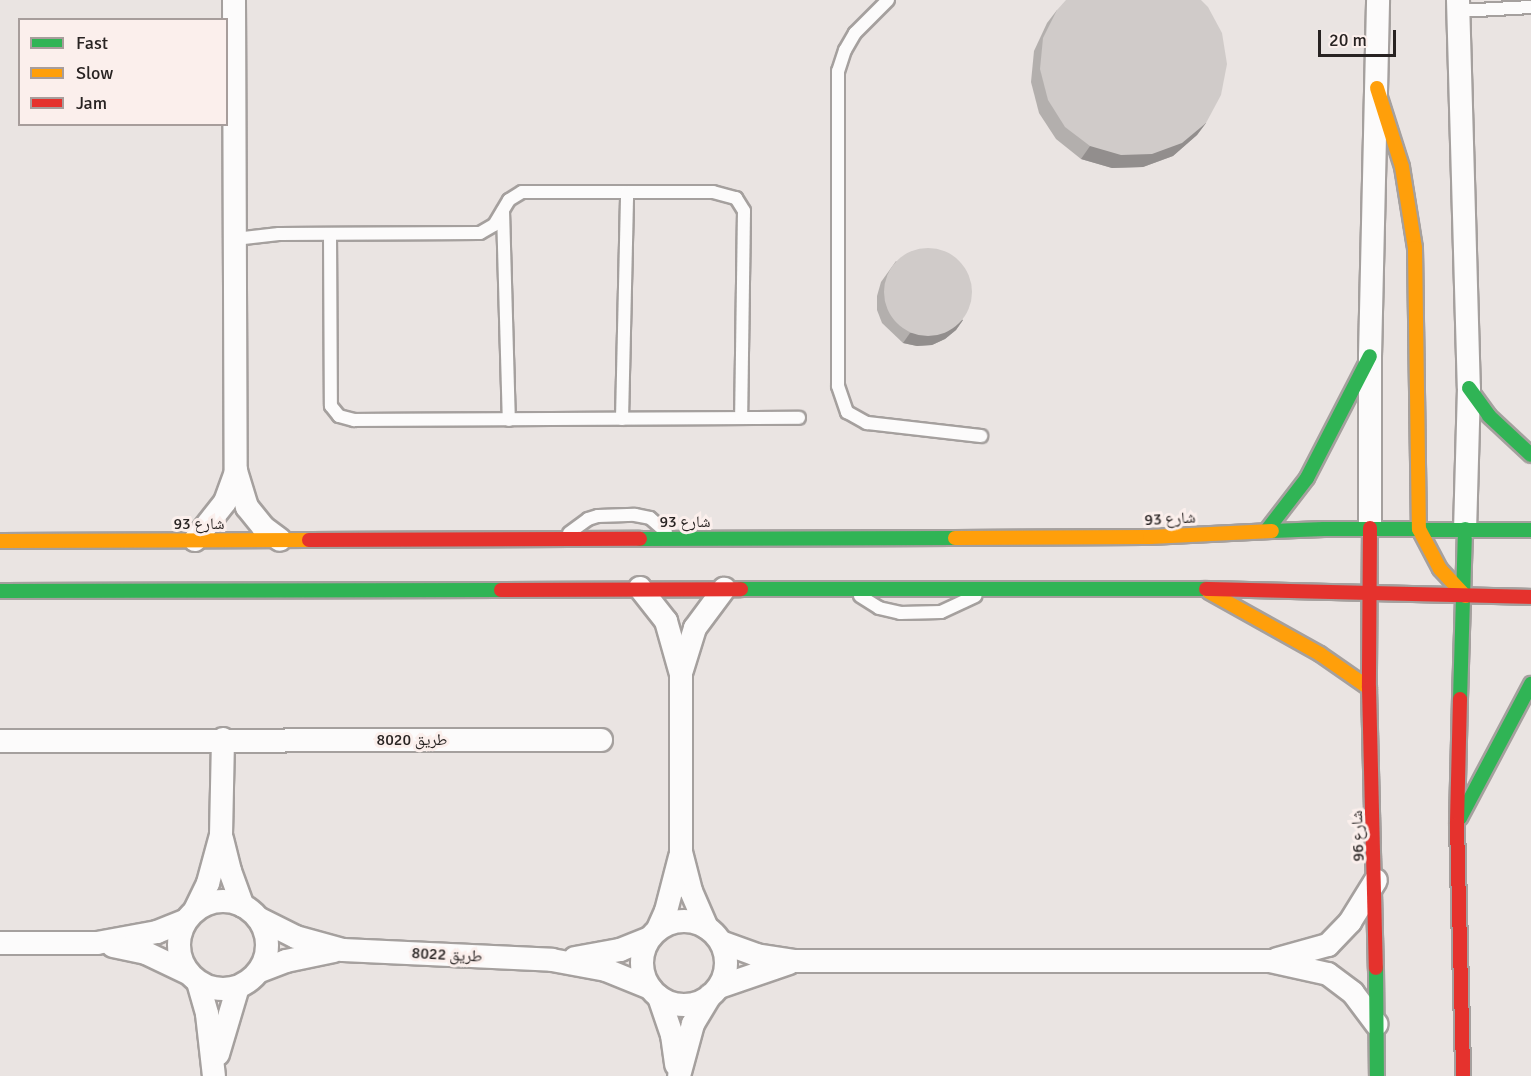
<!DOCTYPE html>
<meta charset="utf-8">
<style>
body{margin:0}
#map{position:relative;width:1531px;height:1076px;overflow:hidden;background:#eae4e2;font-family:Signika,"Noto Naskh Arabic",sans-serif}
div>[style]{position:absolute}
.roads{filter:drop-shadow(2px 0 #a5a09e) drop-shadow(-2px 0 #a5a09e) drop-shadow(0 2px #a5a09e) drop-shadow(0 -2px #a5a09e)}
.lane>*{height:12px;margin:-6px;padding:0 6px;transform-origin:6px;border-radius:6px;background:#fcfbfb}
.street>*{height:22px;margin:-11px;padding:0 11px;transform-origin:11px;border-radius:11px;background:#fcfbfb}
.street>.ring{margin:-11px;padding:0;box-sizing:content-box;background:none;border:22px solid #fcfbfb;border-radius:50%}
.fast>*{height:14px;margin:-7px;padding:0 7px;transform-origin:7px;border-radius:7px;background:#30b455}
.slow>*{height:14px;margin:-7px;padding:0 7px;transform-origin:7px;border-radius:7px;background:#ff9f0a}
.jam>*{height:14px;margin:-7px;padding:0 7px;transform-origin:7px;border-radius:7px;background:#e5322d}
.wall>*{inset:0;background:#b3afad}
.shaded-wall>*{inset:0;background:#928e8d}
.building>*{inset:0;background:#d0cbc9}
.round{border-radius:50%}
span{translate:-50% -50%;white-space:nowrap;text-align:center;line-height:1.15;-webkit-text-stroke:6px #fbefec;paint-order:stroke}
.street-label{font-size:16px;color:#282322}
.legend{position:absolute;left:18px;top:18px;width:210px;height:108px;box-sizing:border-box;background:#fbefec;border:2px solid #a79d9b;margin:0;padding:8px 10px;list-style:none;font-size:18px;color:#282322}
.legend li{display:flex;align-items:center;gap:12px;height:30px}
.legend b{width:30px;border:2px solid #a79d9b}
.scale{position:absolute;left:1318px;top:30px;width:78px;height:27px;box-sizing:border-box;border:3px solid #282322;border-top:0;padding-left:8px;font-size:18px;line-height:21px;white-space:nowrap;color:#282322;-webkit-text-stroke:4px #fbefec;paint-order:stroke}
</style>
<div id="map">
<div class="roads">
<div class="lane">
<i style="left:888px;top:0;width:47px;rotate:135deg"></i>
<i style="left:855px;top:33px;width:20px;rotate:120deg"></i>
<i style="left:845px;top:50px;width:22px;rotate:108deg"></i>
<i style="left:838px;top:71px;width:315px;rotate:90deg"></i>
<i style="left:838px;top:386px;width:28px;rotate:71deg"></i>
<i style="left:847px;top:412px;width:23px;rotate:29deg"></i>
<i style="left:867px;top:423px;width:115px;rotate:6.5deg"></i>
<i style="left:1459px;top:11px;width:72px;rotate:-3.2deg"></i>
<i style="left:503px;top:211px;width:209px;rotate:88.4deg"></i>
<i style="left:330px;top:234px;width:172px;rotate:89.7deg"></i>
<i style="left:331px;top:406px;width:13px;rotate:51deg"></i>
<i style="left:339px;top:416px;width:16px;rotate:15deg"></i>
<i style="left:354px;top:420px;width:445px;rotate:-0.3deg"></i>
<i style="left:235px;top:239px;width:44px;rotate:-6.5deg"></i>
<i style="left:279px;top:234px;width:201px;rotate:-0.3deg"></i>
<i style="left:480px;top:233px;width:16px;rotate:-30deg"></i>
<i style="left:494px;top:225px;width:29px;rotate:-59deg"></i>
<i style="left:509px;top:200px;width:15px;rotate:-32deg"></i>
<i style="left:522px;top:192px;width:191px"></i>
<i style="left:713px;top:192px;width:24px;rotate:15deg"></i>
<i style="left:736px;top:198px;width:15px;rotate:58deg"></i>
<i style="left:744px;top:211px;width:207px;rotate:90.8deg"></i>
<i style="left:622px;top:419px;width:227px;rotate:-88.7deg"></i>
<i style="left:569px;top:533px;width:24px;rotate:-36deg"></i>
<i style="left:588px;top:519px;width:10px;rotate:-17deg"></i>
<i style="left:598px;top:516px;width:37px;rotate:-2deg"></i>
<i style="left:635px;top:515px;width:15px;rotate:11deg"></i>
<i style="left:650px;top:518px;width:21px;rotate:41deg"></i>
<i style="left:860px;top:596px;width:22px;rotate:32deg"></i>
<i style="left:879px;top:608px;width:22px;rotate:13deg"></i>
<i style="left:900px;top:613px;width:41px;rotate:-1.4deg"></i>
<i style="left:941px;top:612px;width:38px;rotate:-25deg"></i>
</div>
<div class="street">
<i style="left:234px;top:0;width:471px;rotate:89.8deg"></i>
<i style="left:236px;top:471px;width:38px;rotate:73deg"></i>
<i style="left:247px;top:507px;width:26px;rotate:51deg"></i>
<i style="left:263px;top:527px;width:21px;rotate:37deg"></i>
<i style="left:1458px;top:0;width:388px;rotate:88.4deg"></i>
<i style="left:1469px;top:388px;width:141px;rotate:91.6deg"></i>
<i style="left:1370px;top:528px;width:172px;rotate:-90deg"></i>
<i style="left:1370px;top:356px;width:356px;rotate:-88.7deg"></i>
<i style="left:195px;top:540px;width:48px;rotate:-51.7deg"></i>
<i style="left:225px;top:502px;width:33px;rotate:-70deg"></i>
<i style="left:640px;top:588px;width:42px;rotate:51.8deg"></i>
<i style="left:666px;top:621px;width:55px;rotate:74.2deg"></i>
<i style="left:681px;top:674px;width:178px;rotate:90deg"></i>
<i style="left:681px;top:852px;width:40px;rotate:75.6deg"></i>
<i style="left:691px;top:891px;width:40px;rotate:66.6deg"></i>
<i style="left:682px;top:670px;width:44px;rotate:-72.8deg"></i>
<i style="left:695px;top:628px;width:49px;rotate:-53.4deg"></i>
<i style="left:0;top:741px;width:601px;rotate:-0.1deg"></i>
<i style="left:222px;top:839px;width:33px;rotate:76deg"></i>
<i style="left:230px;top:871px;width:37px;rotate:70deg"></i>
<i class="ring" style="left:179px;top:901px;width:66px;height:66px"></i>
<i style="left:195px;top:910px;width:30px;rotate:-64deg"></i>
<i style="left:208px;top:883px;width:50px;rotate:-74.8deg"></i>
<i style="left:221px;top:835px;width:96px;rotate:-88.8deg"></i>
<i style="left:258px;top:918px;width:42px;rotate:26.6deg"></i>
<i style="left:296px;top:937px;width:49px;rotate:15.5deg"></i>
<i style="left:343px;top:950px;width:209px;rotate:2.7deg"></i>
<i style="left:552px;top:960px;width:55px;rotate:10.5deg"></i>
<i style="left:606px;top:970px;width:48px;rotate:22.2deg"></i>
<i class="ring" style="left:642px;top:921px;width:62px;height:62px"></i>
<i style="left:658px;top:929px;width:20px;rotate:-66deg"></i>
<i style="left:666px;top:911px;width:56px;rotate:-75.5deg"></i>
<i style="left:721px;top:942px;width:37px;rotate:20deg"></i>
<i style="left:756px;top:955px;width:38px;rotate:9deg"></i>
<i style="left:794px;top:961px;width:476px"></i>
<i style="left:1270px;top:961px;width:59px;rotate:12.6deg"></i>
<i style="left:1328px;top:974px;width:31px;rotate:37deg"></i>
<i style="left:1353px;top:993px;width:39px;rotate:53deg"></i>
<i style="left:0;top:943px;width:97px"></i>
<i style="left:97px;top:943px;width:61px;rotate:-10.4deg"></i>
<i style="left:157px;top:932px;width:31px;rotate:-22deg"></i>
<i style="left:113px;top:946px;width:34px;rotate:12deg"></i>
<i style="left:146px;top:953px;width:47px;rotate:25.5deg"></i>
<i style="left:575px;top:958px;width:46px;rotate:-10.1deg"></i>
<i style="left:620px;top:950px;width:31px;rotate:-22deg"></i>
<i style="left:1277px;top:959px;width:53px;rotate:-15.4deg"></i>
<i style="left:1328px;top:945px;width:32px;rotate:-46deg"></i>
<i style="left:1350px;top:922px;width:49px;rotate:-58.2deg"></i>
<i style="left:260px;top:971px;width:28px;rotate:-21deg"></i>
<i style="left:286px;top:961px;width:49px;rotate:-11.8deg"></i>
<i style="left:198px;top:982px;width:33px;rotate:74deg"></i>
<i style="left:207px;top:1014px;width:62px;rotate:83.6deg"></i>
<i style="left:719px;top:987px;width:74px;rotate:-18.9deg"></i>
<i style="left:659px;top:997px;width:40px;rotate:71.1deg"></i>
<i style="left:672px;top:1035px;width:30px;rotate:82deg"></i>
<i style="left:218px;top:1054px;width:70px;rotate:-73.4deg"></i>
<i style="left:679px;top:1076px;width:54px;rotate:-74.9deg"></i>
<i style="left:693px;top:1024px;width:33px;rotate:-59deg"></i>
</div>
<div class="fast">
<i style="left:1469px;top:388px;width:34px;rotate:54deg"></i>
<i style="left:1489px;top:416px;width:57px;rotate:42.9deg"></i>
<i style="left:1267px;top:530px;width:66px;rotate:-52.4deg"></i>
<i style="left:1307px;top:478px;width:137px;rotate:-62.7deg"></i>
<i style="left:1272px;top:531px;width:52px;rotate:-2.2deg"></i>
<i style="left:1324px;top:529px;width:207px;rotate:0.3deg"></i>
<i style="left:640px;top:539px;width:315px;rotate:-0.2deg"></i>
<i style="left:741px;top:589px;width:465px"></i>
<i style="left:0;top:591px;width:501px;rotate:-0.11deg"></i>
<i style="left:1460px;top:699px;width:170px;rotate:-88.3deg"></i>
<i style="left:1460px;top:818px;width:152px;rotate:-62.1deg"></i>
<i style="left:1376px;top:968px;width:108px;rotate:89.5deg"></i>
</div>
<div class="slow">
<i style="left:1377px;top:88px;width:83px;rotate:72.4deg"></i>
<i style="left:1402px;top:167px;width:82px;rotate:80.9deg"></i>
<i style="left:1415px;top:248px;width:281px;rotate:89.2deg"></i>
<i style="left:1419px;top:529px;width:45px;rotate:62.3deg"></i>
<i style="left:1440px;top:569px;width:37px;rotate:47deg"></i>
<i style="left:955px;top:538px;width:195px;rotate:-0.3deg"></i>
<i style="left:1150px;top:537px;width:122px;rotate:-2.8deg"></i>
<i style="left:0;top:541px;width:309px;rotate:-0.2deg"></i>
<i style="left:1209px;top:592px;width:127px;rotate:29.2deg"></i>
<i style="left:1320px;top:654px;width:60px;rotate:34.8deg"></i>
</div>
<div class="jam">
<i style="left:1370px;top:528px;width:160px;rotate:90.4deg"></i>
<i style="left:1369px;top:688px;width:280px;rotate:88.6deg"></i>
<i style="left:309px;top:540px;width:331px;rotate:-0.2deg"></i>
<i style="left:1206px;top:589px;width:325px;rotate:1.4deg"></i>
<i style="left:501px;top:590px;width:240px;rotate:-0.2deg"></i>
<i style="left:1460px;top:699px;width:125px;rotate:91.4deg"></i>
<i style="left:1457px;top:824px;width:252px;rotate:88.6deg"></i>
</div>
</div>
<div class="wall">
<i style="clip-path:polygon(1057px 10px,1206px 123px,1197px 135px,1173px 156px,1143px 167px,1112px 168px,1081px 159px,1056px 139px,1039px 113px,1031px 82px,1034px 51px,1047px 23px)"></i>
<i style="clip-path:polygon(896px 261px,963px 320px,956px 330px,945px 339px,932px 345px,917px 346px,903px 343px,882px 323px,877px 310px,877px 296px,881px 282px)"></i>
</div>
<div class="shaded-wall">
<i style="clip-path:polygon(1206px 123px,1197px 135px,1173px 156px,1143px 167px,1112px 168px,1081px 159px,1090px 146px)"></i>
<i style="clip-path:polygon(963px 320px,956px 330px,945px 339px,932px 345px,917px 346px,903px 343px,910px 333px)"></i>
</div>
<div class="building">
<i style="clip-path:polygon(1066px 0,1201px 0,1208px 7px,1222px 33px,1227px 64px,1221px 95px,1206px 123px,1182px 143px,1152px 154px,1121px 155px,1090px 146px,1065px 127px,1048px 100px,1040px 69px,1043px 38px,1057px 10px)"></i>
<i class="round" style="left:884px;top:248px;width:88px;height:88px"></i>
</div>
<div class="street-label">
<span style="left:1170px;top:519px;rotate:-3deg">شارع 93</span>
<span style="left:685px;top:522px">شارع 93</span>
<span style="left:199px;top:524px">شارع 93</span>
<span style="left:412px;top:740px">طريق 8020</span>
<span style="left:1358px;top:836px;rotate:-92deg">شارع 96</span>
<span style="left:447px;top:955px;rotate:3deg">طريق 8022</span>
</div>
<ul class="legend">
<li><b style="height:8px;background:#30b455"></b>Fast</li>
<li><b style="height:8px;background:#ff9f0a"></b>Slow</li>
<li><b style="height:8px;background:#e5322d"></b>Jam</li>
</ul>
<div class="scale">20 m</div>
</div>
